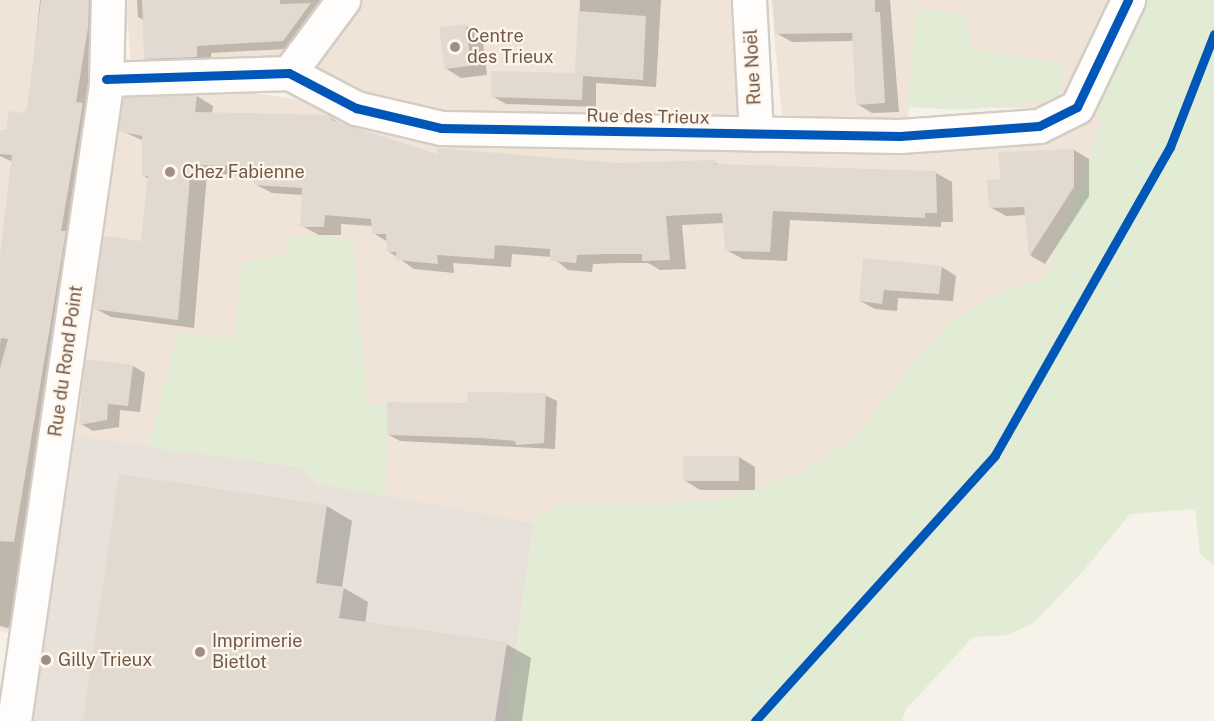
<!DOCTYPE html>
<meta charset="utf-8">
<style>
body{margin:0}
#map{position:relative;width:1214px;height:721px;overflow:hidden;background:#f6f1e9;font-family:"Public Sans",sans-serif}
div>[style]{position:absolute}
.residential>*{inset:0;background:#efe4d7}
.industrial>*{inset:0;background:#e8e1da}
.green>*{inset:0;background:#e2ecd4}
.shadow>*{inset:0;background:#0003}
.building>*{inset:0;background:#e2d9d1;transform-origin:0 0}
.roads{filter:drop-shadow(2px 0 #d4cdc6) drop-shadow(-2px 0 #d4cdc6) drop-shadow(0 2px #d4cdc6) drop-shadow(0 -2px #d4cdc6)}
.minor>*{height:33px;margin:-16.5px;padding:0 16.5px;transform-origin:16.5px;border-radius:16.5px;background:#fefdfc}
.cycleway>*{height:9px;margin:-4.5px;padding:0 4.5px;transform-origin:4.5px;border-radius:4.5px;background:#0057b8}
.dots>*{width:16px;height:16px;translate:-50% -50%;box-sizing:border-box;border:3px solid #fef6ea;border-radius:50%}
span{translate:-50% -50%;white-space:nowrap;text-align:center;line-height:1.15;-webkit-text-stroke:4.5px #fef6ea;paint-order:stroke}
.poi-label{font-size:18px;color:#72594b}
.left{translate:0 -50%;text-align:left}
.street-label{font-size:18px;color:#72594b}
</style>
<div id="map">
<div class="residential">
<i style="clip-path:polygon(0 0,104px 0,13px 634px,0 631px)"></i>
<i style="clip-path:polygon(126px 0,320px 0,287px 55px,131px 62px)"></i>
<i style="clip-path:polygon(349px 0,744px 0,747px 123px,507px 111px,472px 121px,395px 120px,309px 72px)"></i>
<i style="clip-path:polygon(771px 0,1126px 0,1059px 108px,909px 107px,906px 126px,783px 127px)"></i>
<i style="clip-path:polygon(193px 84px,356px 108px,885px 142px,1077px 107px,1104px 119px,1045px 278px,996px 295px,949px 323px,907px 370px,857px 436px,804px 471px,717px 502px,565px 503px,540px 514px,534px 523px,384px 496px,391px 402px,367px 405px,353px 243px,285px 256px,234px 340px,156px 416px,148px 447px,66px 435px,104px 98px)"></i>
</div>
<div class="industrial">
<i style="clip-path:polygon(66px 435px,301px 467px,317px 483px,534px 523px,506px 721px,25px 721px)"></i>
</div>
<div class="green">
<i style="clip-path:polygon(1147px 0,1214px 0,1214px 565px,1200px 554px,1195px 509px,1130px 514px,1080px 575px,1033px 623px,1008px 635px,973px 637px,906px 709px,902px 721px,506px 721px,535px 517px,565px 503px,717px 502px,804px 471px,857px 436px,907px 370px,949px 323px,996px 295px,1045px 278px,1103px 120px,1090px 113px)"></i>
<i style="clip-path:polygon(916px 8px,968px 16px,970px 49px,1065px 64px,1061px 99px,961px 110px,908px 107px)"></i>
<i style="clip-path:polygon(328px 236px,353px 243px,367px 405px,392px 402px,384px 496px,317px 483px,300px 467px,148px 447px,178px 332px,234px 340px,242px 262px,284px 256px,289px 238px)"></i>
</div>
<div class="shadow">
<i style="clip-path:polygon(40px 0,103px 0,19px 621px,8px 628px,0 626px,0 345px,3px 318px,0 316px,0 273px,13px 162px,0 156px,0 131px,7px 132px,29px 108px)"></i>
<i style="clip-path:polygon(137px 0,333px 0,304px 48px,211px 53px,212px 65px,160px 67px,146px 58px,145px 21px,138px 17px)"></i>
<i style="clip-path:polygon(580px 0,661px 0,656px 87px,596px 83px,596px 107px,506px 104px,492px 96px,577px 75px)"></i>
<i style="clip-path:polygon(775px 0,890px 0,899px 112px,872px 113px,857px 104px,853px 41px,792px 42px,776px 33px)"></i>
<i style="clip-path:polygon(466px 26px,482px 35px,487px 75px,461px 78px,445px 68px)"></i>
<i style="clip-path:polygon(197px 96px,213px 106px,212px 114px,328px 116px,343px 125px,438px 156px,618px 165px,714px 162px,720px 165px,936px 173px,952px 182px,953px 222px,941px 222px,941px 227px,790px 220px,787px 261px,743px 259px,726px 250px,724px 223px,682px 225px,686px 269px,660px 270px,648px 263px,621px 263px,593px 264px,592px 272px,568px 270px,552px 257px,512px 254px,511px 267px,453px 263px,454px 273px,414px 269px,388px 251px,388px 242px,373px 233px,373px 226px,341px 224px,341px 235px,319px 235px,302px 226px,303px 195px,272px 193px,255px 184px,256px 175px,207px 174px,194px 328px,111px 317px,94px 308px,142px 242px,150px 180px,144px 176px,144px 141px,120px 130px)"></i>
<i style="clip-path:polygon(1074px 150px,1089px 159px,1089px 196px,1045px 264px,1031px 256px,1026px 215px,1006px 216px,990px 207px,1003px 181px)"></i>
<i style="clip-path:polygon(864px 260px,942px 267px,956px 276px,953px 301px,898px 298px,897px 311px,875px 309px,860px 301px)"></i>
<i style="clip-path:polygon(133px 366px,145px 373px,140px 412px,120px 410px,119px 427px,93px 431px,81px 424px)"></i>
<i style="clip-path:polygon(545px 395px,557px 401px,555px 449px,400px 441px,389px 435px,469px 404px)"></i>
<i style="clip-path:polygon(739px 457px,755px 467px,755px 490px,700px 490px,684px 480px)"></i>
<i style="clip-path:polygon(327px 506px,352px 521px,342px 587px,368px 602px,365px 624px,506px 644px,531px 658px,522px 721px,85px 721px)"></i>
</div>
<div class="building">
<i style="clip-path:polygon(41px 0,89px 0,88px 28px,76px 102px,83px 103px,61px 231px,66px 231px,14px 542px,0 541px,0 368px,8px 339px,0 338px,0 255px,12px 155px,0 154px,0 130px,6px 130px,9px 111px,24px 113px,27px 108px)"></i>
<i style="clip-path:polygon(142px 0,280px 0,280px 4px,311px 3px,283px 41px,197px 46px,197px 57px,144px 59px)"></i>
<i style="clip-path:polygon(773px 0,875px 0,875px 12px,880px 12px,885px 103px,856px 105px,852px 33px,775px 34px)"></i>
<i style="clip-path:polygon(578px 11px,646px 16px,643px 80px,583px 76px,582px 100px,491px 97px,491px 71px,575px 73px)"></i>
<i style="left:466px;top:24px;width:42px;height:27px;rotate:83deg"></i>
<i style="clip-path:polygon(197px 95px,195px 112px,329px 115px,332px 120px,437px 154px,437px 148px,618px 163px,715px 160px,715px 164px,936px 171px,937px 213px,925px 213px,925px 218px,773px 211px,770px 252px,725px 251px,722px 213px,666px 216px,670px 260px,642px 261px,642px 254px,604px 254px,577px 255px,576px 263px,550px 261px,550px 249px,495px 245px,494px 259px,437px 255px,438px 264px,396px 260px,396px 252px,387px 252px,386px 234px,372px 234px,371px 219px,325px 215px,324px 227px,300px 227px,302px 188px,254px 185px,254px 166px,191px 165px,178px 320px,93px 309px,103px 236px,141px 241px,148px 176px,142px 177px,142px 136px,118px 131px,123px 97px)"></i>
<i style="clip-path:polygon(1074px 149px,1074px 187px,1029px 257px,1024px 207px,989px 208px,987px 180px,1001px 179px,998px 152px)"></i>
<i style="clip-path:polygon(863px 258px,942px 266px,939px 294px,884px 290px,882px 304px,859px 301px)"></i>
<i style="clip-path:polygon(85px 359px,133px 365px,128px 406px,108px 404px,107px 420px,79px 425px)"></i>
<i style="clip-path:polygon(467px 392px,546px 393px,544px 443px,516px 445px,515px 441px,482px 438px,387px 435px,387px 402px,468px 403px)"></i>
<i style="left:683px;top:456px;width:56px;height:25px"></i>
<i style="clip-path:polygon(119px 474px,327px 505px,316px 583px,344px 587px,339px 618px,507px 642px,495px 721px,83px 721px)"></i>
</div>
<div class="roads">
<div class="minor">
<i style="left:749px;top:0;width:134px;rotate:87deg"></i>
<i style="left:289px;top:73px;width:91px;rotate:-53.5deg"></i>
<i style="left:106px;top:79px;width:183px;rotate:-1.9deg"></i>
<i style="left:289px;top:73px;width:76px;rotate:27.6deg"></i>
<i style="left:356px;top:108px;width:87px;rotate:13.2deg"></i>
<i style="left:441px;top:128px;width:459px;rotate:1deg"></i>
<i style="left:900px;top:136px;width:139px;rotate:-4.1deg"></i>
<i style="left:1039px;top:126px;width:42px;rotate:-26.6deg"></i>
<i style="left:1077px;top:107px;width:119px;rotate:-64.5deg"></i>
<i style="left:14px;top:721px;width:643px;rotate:-81.77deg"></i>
<i style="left:106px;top:85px;width:85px;rotate:-88.7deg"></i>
</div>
</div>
<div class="cycleway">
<i style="left:106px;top:79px;width:183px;rotate:-1.9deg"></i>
<i style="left:289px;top:73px;width:76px;rotate:27.6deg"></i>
<i style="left:356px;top:108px;width:87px;rotate:13.2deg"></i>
<i style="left:441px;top:128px;width:459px;rotate:1deg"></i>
<i style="left:900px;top:136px;width:139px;rotate:-4.1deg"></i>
<i style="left:1039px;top:126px;width:42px;rotate:-26.6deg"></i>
<i style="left:1077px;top:107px;width:119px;rotate:-64.5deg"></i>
<i style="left:755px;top:721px;width:358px;rotate:-47.9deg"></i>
<i style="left:995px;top:455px;width:354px;rotate:-60.4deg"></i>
<i style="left:1170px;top:147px;width:121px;rotate:-68.7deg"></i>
</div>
<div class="dots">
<i style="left:455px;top:47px;background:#a08e82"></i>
<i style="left:170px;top:172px;background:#a08e82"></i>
<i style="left:200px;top:652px;background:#a08e82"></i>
<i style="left:46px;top:660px;background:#a08e82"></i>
</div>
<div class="poi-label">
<span class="left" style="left:467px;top:47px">Centre<br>des Trieux</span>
<span class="left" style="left:182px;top:172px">Chez Fabienne</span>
<span class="left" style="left:212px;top:652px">Imprimerie<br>Bietlot</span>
<span class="left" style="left:58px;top:660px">Gilly Trieux</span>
</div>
<div class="street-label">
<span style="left:753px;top:67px;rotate:-93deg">Rue Noël</span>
<span style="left:648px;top:117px;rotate:1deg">Rue des Trieux</span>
<span style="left:66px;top:361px;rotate:-82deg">Rue du Rond Point</span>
</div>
</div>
